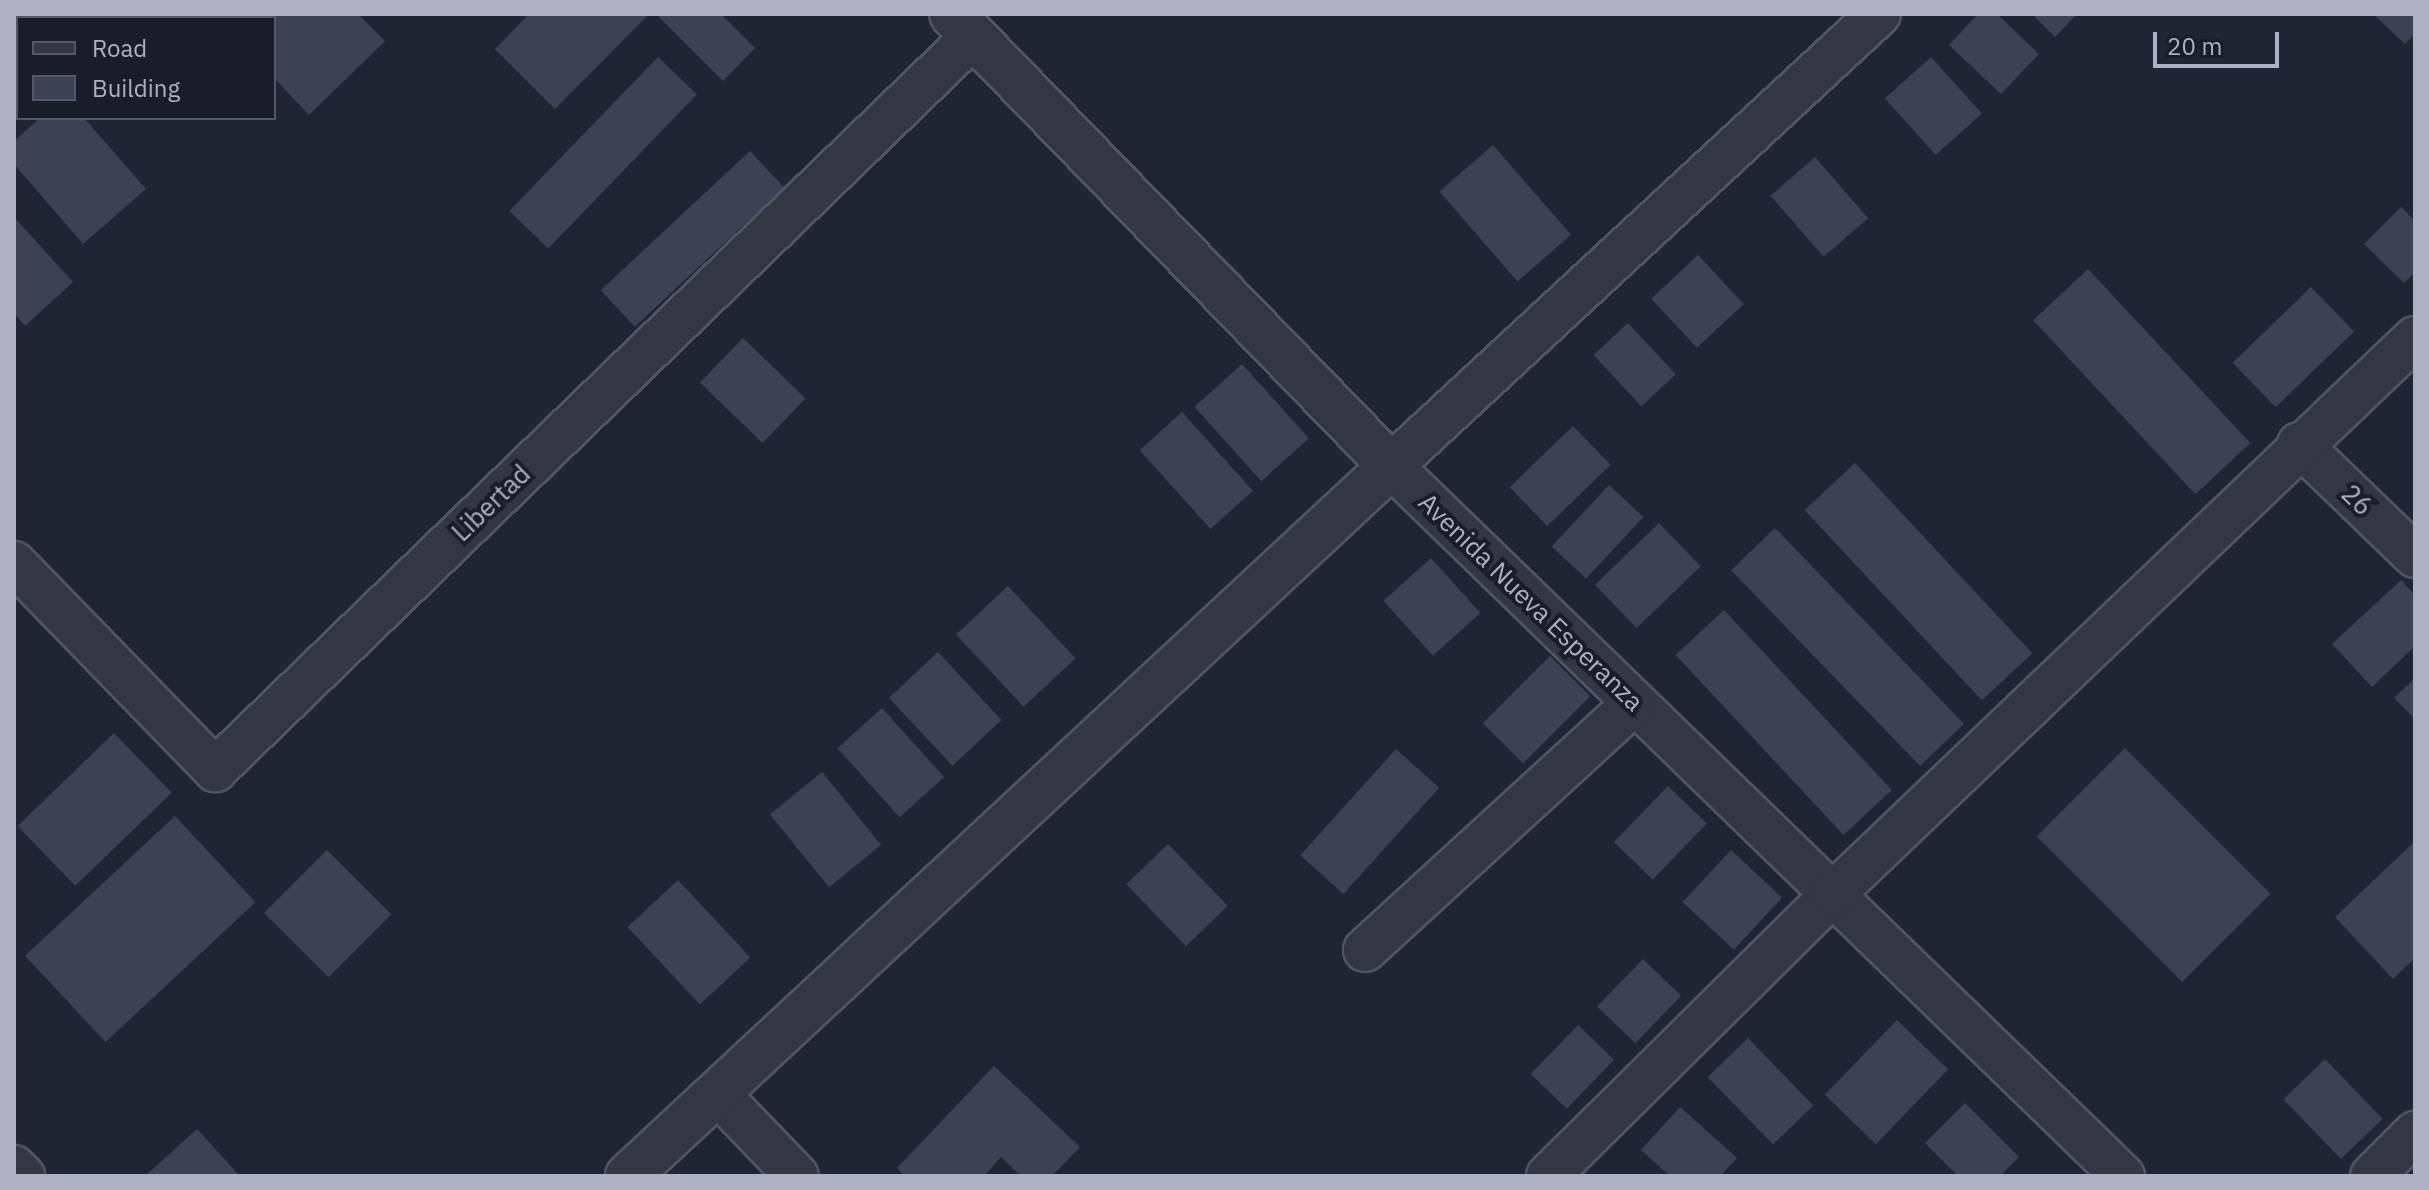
<!DOCTYPE html>
<style>
body{margin:0}
#map{position:relative;width:2429px;height:1190px;overflow:hidden;background:#202533;font-family:"IBM Plex Sans",sans-serif}
div>[style]{position:absolute}
.building>*{inset:0;background:#3c4254;transform-origin:0 0}
.roads{filter:drop-shadow(2px 0 #515463) drop-shadow(-2px 0 #515463) drop-shadow(0 2px #515463) drop-shadow(0 -2px #515463)}
.minor>*{height:42px;margin:-21px;padding:0 21px;transform-origin:21px;border-radius:21px;background:#333744}
.tertiary>*{height:44px;margin:-22px;padding:0 22px;transform-origin:22px;border-radius:22px;background:#333744}
span{translate:-50% -50%;white-space:nowrap;text-align:center;line-height:1.15;-webkit-text-stroke:8px #191c29;paint-order:stroke}
.street-label{font-size:26px;color:#adb1c2}
.frame{position:absolute;inset:0;border:16px solid #adb1c2;pointer-events:none}
.legend{position:absolute;left:16px;top:16px;width:260px;height:104px;box-sizing:border-box;background:#191c29;border:2px solid #545866;margin:0;padding:10px 14px;list-style:none;font-size:24px;color:#adb1c2}
.legend li{display:flex;align-items:center;gap:16px;height:40px}
.legend b{width:40px;border:2px solid #545866}
.scale{position:absolute;left:2153px;top:32px;width:126px;height:36px;box-sizing:border-box;border:4px solid #adb1c2;border-top:0;padding-left:10px;font-size:24px;line-height:28px;white-space:nowrap;color:#adb1c2;-webkit-text-stroke:6px #191c29;paint-order:stroke}
</style>
<div id="map">
<div class="building">
<i style="clip-path:polygon(211px 14px,358px 14px,385px 41px,309px 115px,274px 78px,274px 18px)"></i>
<i style="clip-path:polygon(529px 14px,649px 14px,555px 109px,495px 49px)"></i>
<i style="clip-path:polygon(656px 14px,721px 14px,755px 48px,723px 81px)"></i>
<i style="clip-path:polygon(1978px 14px,1997px 14px,2039px 54px,2001px 94px,1949px 45px)"></i>
<i style="clip-path:polygon(2032px 14px,2077px 14px,2055px 37px)"></i>
<i style="clip-path:polygon(2373px 14px,2415px 14px,2415px 34px,2405px 44px)"></i>
<i style="left:658px;top:57px;width:54px;height:214px;rotate:44deg"></i>
<i style="left:1931px;top:57px;width:76px;height:62px;rotate:48deg"></i>
<i style="clip-path:polygon(40px 118px,84px 118px,146px 189px,83px 244px,14px 164px,14px 141px)"></i>
<i style="left:1493px;top:145px;width:119px;height:71px;rotate:49deg"></i>
<i style="left:750px;top:151px;width:50px;height:204px;rotate:47deg"></i>
<i style="left:1815px;top:157px;width:81px;height:59px;rotate:49deg"></i>
<i style="clip-path:polygon(2401px 207px,2415px 221px,2415px 272px,2404px 283px,2364px 244px)"></i>
<i style="clip-path:polygon(14px 217px,73px 282px,25px 326px,14px 313px)"></i>
<i style="left:1698px;top:255px;width:67px;height:64px;rotate:47deg"></i>
<i style="left:2088px;top:269px;width:238px;height:75px;rotate:47deg"></i>
<i style="left:2311px;top:287px;width:62px;height:109px;rotate:46deg"></i>
<i style="left:1628px;top:323px;width:70px;height:47px;rotate:47deg"></i>
<i style="left:743px;top:338px;width:87px;height:62px;rotate:44deg"></i>
<i style="left:1242px;top:364px;width:100px;height:64px;rotate:48deg"></i>
<i style="left:1182px;top:412px;width:106px;height:57px;rotate:48deg"></i>
<i style="left:1573px;top:426px;width:54px;height:88px;rotate:46deg"></i>
<i style="left:1855px;top:463px;width:260px;height:69px;rotate:47deg"></i>
<i style="left:1609px;top:485px;width:47px;height:84px;rotate:43deg"></i>
<i style="left:1659px;top:523px;width:60px;height:89px;rotate:46deg"></i>
<i style="left:1775px;top:528px;width:272px;height:61px;rotate:46deg"></i>
<i style="left:1431px;top:558px;width:74px;height:64px;rotate:48deg"></i>
<i style="clip-path:polygon(2401px 580px,2415px 595px,2415px 646px,2372px 687px,2332px 644px)"></i>
<i style="left:1008px;top:586px;width:99px;height:71px;rotate:47deg"></i>
<i style="left:1724px;top:610px;width:246px;height:66px;rotate:47deg"></i>
<i style="left:938px;top:652px;width:93px;height:67px;rotate:47deg"></i>
<i style="left:1550px;top:656px;width:57px;height:95px;rotate:45deg"></i>
<i style="clip-path:polygon(2415px 678px,2415px 719px,2394px 698px)"></i>
<i style="left:882px;top:708px;width:93px;height:60px;rotate:48deg"></i>
<i style="left:114px;top:733px;width:83px;height:134px;rotate:46deg"></i>
<i style="left:2125px;top:748px;width:206px;height:125px;rotate:45deg"></i>
<i style="left:1396px;top:749px;width:58px;height:143px;rotate:42deg"></i>
<i style="left:822px;top:772px;width:94px;height:67px;rotate:51deg"></i>
<i style="left:1668px;top:786px;width:54px;height:78px;rotate:44deg"></i>
<i style="left:175px;top:816px;width:118px;height:205px;rotate:47deg"></i>
<i style="clip-path:polygon(2415px 841px,2415px 958px,2393px 979px,2335px 917px)"></i>
<i style="left:1168px;top:844px;width:86px;height:58px;rotate:46deg"></i>
<i style="left:327px;top:850px;width:91px;height:89px;rotate:45deg"></i>
<i style="left:1731px;top:850px;width:70px;height:71px;rotate:43deg"></i>
<i style="left:678px;top:880px;width:106px;height:69px;rotate:47deg"></i>
<i style="left:1643px;top:959px;width:53px;height:66px;rotate:44deg"></i>
<i style="left:1897px;top:1020px;width:71px;height:104px;rotate:44deg"></i>
<i style="left:1578px;top:1025px;width:50px;height:68px;rotate:44deg"></i>
<i style="left:1748px;top:1038px;width:94px;height:56px;rotate:46deg"></i>
<i style="left:2325px;top:1059px;width:83px;height:58px;rotate:46deg"></i>
<i style="clip-path:polygon(994px 1066px,1080px 1147px,1052px 1176px,1021px 1176px,1001px 1157px,984px 1176px,905px 1176px,897px 1168px)"></i>
<i style="clip-path:polygon(1965px 1103px,2019px 1157px,2000px 1176px,1958px 1176px,1925px 1143px)"></i>
<i style="clip-path:polygon(1680px 1107px,1737px 1158px,1720px 1176px,1670px 1176px,1641px 1150px)"></i>
<i style="clip-path:polygon(197px 1129px,240px 1176px,145px 1176px)"></i>
</div>
<div class="roads">
<div class="minor">
<i style="left:1879px;top:14px;width:665px;rotate:137.19deg"></i>
<i style="left:1391px;top:466px;width:1020px;rotate:44.13deg"></i>
<i style="left:2299px;top:444px;width:161px;rotate:44deg"></i>
<i style="left:14px;top:563px;width:289px;rotate:45.8deg"></i>
<i style="left:215px;top:770px;width:1056px;rotate:-44.04deg"></i>
<i style="left:1365px;top:950px;width:366px;rotate:-42.5deg"></i>
<i style="left:717px;top:1093px;width:115px;rotate:46.1deg"></i>
<i style="left:14px;top:1167px;width:13px;rotate:45deg"></i>
<i style="left:1548px;top:1176px;width:401px;rotate:-44.7deg"></i>
<i style="left:1833px;top:894px;width:805px;rotate:-43.69deg"></i>
<i style="left:2372px;top:1176px;width:61px;rotate:-45deg"></i>
</div>
<div class="tertiary">
<i style="left:46px;top:18px;width:6px;rotate:-39deg"></i>
<i style="left:14px;top:48px;width:6px;rotate:-45deg"></i>
<i style="left:628px;top:1176px;width:1042px;rotate:-42.94deg"></i>
<i style="left:1391px;top:466px;width:630px;rotate:-134.16deg"></i>
</div>
</div>
<div class="street-label">
<span style="left:2357px;top:500px;rotate:44deg">26</span>
<span style="left:491px;top:503px;rotate:-44deg">Libertad</span>
<span style="left:1531px;top:602px;rotate:44deg">Avenida Nueva Esperanza</span>
</div>
<div class="frame"></div>
<ul class="legend">
<li><b style="height:10px;background:#333744"></b>Road</li>
<li><b style="height:22px;background:#3c4254"></b>Building</li>
</ul>
<div class="scale">20 m</div>
</div>
